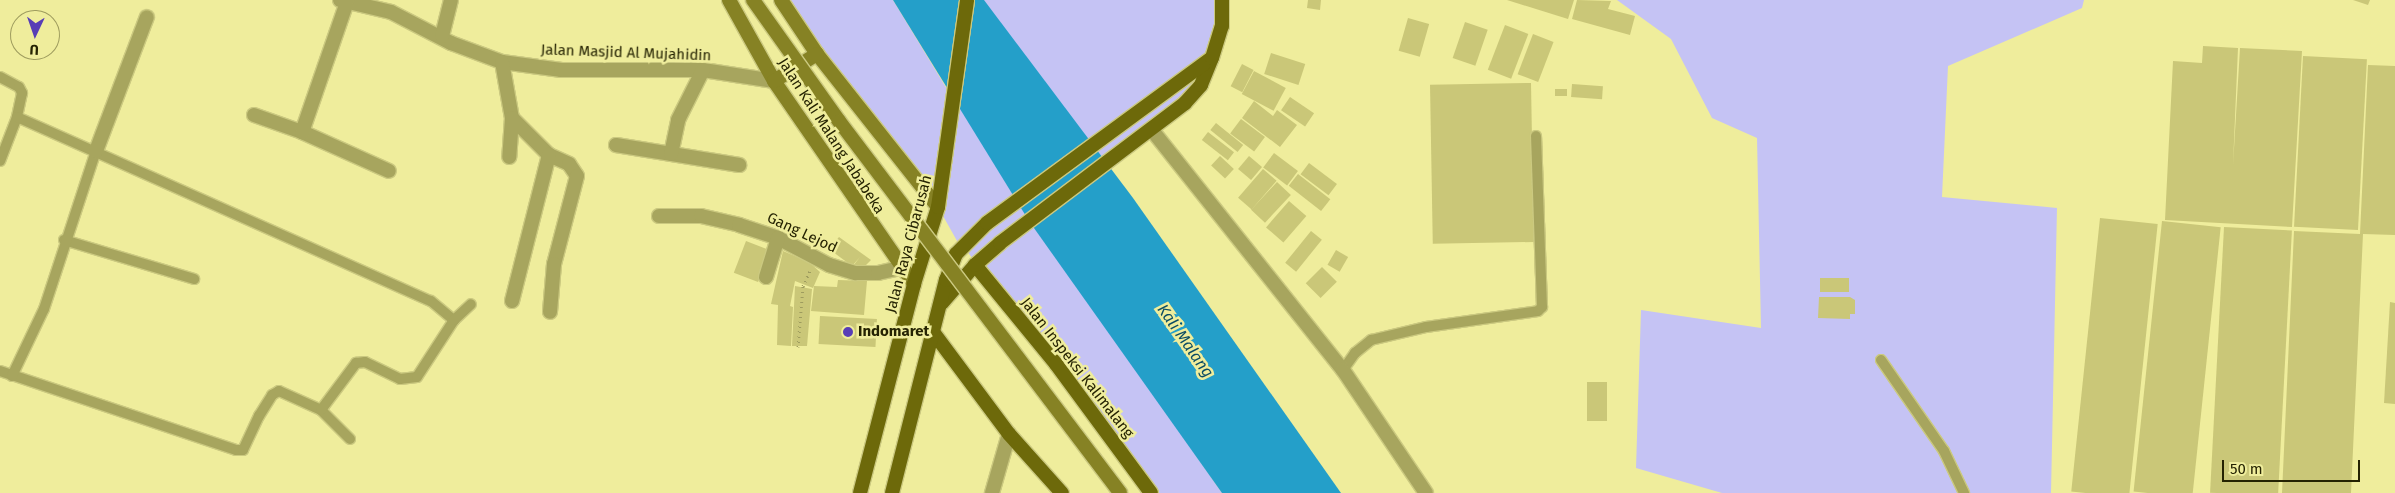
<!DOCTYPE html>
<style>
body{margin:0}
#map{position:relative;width:2395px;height:493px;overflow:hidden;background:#efed9c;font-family:"Fira Sans",sans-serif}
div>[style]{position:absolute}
.green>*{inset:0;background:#c5c3f4}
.water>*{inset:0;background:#249fc9}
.building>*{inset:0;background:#cac778;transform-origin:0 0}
.path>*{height:3px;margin-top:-1.5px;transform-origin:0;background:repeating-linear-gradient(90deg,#9e9c5e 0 1px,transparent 0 5px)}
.roads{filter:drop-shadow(1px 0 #cbc980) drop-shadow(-1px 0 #cbc980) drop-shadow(0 1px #cbc980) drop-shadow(0 -1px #cbc980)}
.service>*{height:10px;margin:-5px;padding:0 5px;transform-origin:5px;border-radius:5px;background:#a7a55e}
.minor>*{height:14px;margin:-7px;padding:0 7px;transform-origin:7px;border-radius:7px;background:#a7a55e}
.secondary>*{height:14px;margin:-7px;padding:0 7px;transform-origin:7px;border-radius:7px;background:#868224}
.primary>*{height:14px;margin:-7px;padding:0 7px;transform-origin:7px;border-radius:7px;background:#6d690a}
.bridges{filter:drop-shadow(1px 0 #cbc980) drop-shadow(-1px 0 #cbc980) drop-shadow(0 1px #cbc980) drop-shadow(0 -1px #cbc980)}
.secondary-bridge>*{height:14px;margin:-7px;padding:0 7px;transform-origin:7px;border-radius:7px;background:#868224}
.dots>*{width:14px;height:14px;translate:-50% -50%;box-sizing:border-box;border:2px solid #efed9c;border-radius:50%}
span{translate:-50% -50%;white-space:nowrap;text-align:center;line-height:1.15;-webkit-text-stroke:5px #efed9c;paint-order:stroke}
.street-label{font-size:15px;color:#252302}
.poi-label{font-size:15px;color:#252302;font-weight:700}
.left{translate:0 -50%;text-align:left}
.water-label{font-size:16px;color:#0c4d64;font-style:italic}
.north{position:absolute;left:10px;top:10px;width:50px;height:50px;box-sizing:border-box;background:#efed9c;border:1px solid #9e9c5e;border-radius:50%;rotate:183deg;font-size:14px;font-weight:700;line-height:20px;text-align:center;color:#252302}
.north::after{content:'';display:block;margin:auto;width:18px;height:22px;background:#583eb6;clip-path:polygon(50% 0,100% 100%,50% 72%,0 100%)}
.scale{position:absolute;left:2222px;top:460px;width:138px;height:22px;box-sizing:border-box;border:2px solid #252302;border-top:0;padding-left:6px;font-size:15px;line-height:18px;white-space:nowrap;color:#252302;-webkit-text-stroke:4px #efed9c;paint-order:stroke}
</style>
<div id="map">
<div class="green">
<i style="clip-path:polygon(781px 0,893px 0,953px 99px,967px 0,1222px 0,1201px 85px,1032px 219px,1222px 493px,1150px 493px,963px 246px,961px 248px,938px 207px)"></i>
<i style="clip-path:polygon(1617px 0,2084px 0,2082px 8px,1948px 66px,1942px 197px,2057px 208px,2051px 493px,1722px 493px,1636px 468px,1641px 310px,1761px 328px,1757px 138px,1712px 118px,1671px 39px)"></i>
</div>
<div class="water">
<i style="clip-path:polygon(893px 0,984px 0,1133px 198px,1341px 493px,1222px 493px,1029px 221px)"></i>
</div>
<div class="building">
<i style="clip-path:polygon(1308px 0,1321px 0,1320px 10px,1307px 8px)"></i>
<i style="clip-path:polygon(1507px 0,1574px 0,1568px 19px)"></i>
<i style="clip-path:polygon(1577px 0,1611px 1px,1608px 9px,1635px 16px,1630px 35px,1572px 19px)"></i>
<i style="clip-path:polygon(2353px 0,2370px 0,2368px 5px)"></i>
<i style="left:1408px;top:18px;width:22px;height:34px;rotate:16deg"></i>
<i style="left:1465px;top:22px;width:24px;height:38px;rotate:19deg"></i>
<i style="left:1505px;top:25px;width:25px;height:48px;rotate:21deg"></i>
<i style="left:1533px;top:34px;width:22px;height:43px;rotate:21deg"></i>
<i style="clip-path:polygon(2203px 46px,2238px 48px,2233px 165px,2240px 48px,2302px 51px,2292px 227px,2165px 220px,2173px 61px,2202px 63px)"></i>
<i style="left:1271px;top:53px;width:36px;height:22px;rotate:18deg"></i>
<i style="left:2303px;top:56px;width:64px;height:171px;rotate:3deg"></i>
<i style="left:1242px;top:64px;width:13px;height:25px;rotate:27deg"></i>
<i style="clip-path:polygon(2368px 65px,2395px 66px,2395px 235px,2363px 234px,2351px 493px,2282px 493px,2294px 231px,2360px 234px)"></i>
<i style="left:1254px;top:71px;width:36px;height:26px;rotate:28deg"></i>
<i style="left:1531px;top:83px;width:159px;height:101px;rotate:89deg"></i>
<i style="left:1572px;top:84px;width:31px;height:13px;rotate:4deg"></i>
<i style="left:1555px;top:89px;width:12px;height:7px"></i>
<i style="left:1290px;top:97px;width:29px;height:16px;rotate:34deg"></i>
<i style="clip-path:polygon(1254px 101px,1273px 116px,1277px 110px,1297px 125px,1280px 147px,1242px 118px)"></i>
<i style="left:1241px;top:119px;width:30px;height:18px;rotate:37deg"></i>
<i style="left:1216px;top:123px;width:35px;height:9px;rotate:39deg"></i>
<i style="left:1208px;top:132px;width:33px;height:10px;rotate:38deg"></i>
<i style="left:1274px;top:153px;width:30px;height:18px;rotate:37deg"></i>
<i style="left:1220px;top:156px;width:19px;height:13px;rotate:43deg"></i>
<i style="left:1249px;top:156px;width:17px;height:17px;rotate:40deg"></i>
<i style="left:1309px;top:163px;width:35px;height:14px;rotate:37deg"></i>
<i style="left:1263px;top:169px;width:18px;height:38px;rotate:41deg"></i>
<i style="left:1298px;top:174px;width:41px;height:15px;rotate:38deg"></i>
<i style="left:1277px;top:182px;width:19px;height:38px;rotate:43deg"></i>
<i style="left:1289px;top:201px;width:23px;height:35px;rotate:41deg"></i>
<i style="left:2100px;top:218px;width:58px;height:275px;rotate:6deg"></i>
<i style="left:2162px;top:221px;width:59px;height:272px;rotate:6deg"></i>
<i style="left:2224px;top:227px;width:68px;height:266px;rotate:3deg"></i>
<i style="left:1311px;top:231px;width:14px;height:41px;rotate:39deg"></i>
<i style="clip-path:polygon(839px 237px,871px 260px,860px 271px,853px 266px,860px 257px,852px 266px,829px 249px)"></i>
<i style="left:746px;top:241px;width:26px;height:34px;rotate:21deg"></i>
<i style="left:1336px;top:250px;width:14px;height:17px;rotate:30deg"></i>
<i style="clip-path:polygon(783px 251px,809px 262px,820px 272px,813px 288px,795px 281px,790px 306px,793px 307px,791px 346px,777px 345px,778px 305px,771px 304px)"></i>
<i style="left:1322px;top:267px;width:21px;height:23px;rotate:45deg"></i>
<i style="left:1820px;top:278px;width:29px;height:14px"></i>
<i style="clip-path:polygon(838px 280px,867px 281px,864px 315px,811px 311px,814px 286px,837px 287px)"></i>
<i style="clip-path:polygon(795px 286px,812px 289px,807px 346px,792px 346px)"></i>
<i style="clip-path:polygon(1819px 297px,1850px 297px,1855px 300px,1855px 314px,1850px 314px,1850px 319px,1818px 318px)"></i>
<i style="clip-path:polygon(2390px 302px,2395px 303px,2395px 404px,2384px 403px)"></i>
<i style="left:820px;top:316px;width:57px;height:28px;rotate:3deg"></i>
<i style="left:1587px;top:382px;width:20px;height:39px"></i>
</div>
<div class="path">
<i style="left:798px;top:347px;width:61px;rotate:-85.3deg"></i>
<i style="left:803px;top:286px;width:17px;rotate:-65deg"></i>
</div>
<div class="roads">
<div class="service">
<i style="left:0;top:77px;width:21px;rotate:28deg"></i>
<i style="left:19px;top:87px;width:7px;rotate:63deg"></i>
<i style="left:22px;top:93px;width:25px;rotate:102deg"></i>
<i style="left:17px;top:117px;width:47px;rotate:111.1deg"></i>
<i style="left:17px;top:117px;width:453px;rotate:24deg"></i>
<i style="left:431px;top:301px;width:30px;rotate:40deg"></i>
<i style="left:64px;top:240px;width:136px;rotate:16.7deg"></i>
<i style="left:1881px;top:360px;width:111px;rotate:55.3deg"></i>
<i style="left:1944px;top:451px;width:47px;rotate:64.5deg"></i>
<i style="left:1343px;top:370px;width:21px;rotate:-55deg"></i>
<i style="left:1355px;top:353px;width:21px;rotate:-39deg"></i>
<i style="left:1371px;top:340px;width:57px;rotate:-13.3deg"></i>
<i style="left:1426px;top:327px;width:113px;rotate:-8.1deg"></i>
<i style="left:1538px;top:311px;width:6px;rotate:-45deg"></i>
<i style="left:1542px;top:307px;width:171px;rotate:-92deg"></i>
<i style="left:0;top:371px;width:249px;rotate:18.5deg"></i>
<i style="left:236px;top:450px;width:7px"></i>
<i style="left:243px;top:450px;width:38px;rotate:-65deg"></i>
<i style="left:259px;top:416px;width:25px;rotate:-58deg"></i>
<i style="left:272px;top:395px;width:8px;rotate:-30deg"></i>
<i style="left:279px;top:391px;width:46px;rotate:24.3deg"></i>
<i style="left:321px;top:410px;width:41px;rotate:45deg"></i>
<i style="left:12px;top:376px;width:74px;rotate:-64.5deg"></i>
<i style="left:44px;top:309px;width:166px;rotate:-71.8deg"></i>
<i style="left:321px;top:410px;width:59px;rotate:-53.3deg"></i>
<i style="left:356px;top:363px;width:9px;rotate:-6deg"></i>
<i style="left:365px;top:362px;width:39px;rotate:26deg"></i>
<i style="left:400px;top:379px;width:17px;rotate:-7deg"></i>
<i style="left:417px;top:377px;width:68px;rotate:-57deg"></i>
<i style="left:454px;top:320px;width:23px;rotate:-43deg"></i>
</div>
<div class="minor">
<i style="left:340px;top:0;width:52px;rotate:13.2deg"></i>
<i style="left:391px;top:12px;width:68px;rotate:27.3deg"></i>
<i style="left:451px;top:43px;width:54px;rotate:20.4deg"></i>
<i style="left:502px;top:62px;width:60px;rotate:7.7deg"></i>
<i style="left:561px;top:70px;width:142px"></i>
<i style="left:703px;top:70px;width:72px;rotate:8.8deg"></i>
<i style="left:442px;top:36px;width:37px;rotate:-76deg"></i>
<i style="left:502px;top:62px;width:57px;rotate:79.9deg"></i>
<i style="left:512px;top:118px;width:39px;rotate:94deg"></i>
<i style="left:254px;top:115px;width:51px;rotate:19.5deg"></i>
<i style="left:302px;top:132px;width:95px;rotate:24.1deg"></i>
<i style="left:512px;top:118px;width:52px;rotate:45deg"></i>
<i style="left:549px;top:155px;width:22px;rotate:24deg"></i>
<i style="left:569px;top:164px;width:14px;rotate:56deg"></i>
<i style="left:577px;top:176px;width:91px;rotate:104.6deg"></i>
<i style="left:554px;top:264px;width:48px;rotate:94.8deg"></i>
<i style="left:1152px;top:130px;width:307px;rotate:51.5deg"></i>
<i style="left:1343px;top:370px;width:148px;rotate:56deg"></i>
<i style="left:302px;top:132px;width:138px;rotate:-70.9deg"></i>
<i style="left:616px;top:145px;width:125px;rotate:9.2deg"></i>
<i style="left:96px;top:151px;width:143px;rotate:-69.2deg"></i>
<i style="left:671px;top:154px;width:35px;rotate:-78deg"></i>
<i style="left:678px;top:120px;width:56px;rotate:-63.4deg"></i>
<i style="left:659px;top:216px;width:42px"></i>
<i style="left:701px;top:216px;width:39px;rotate:13deg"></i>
<i style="left:739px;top:225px;width:41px;rotate:18.4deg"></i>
<i style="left:778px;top:238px;width:58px;rotate:27.9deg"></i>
<i style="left:829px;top:265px;width:28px;rotate:17deg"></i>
<i style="left:856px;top:273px;width:22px"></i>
<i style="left:878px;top:273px;width:23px;rotate:-13deg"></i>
<i style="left:766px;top:277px;width:41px;rotate:-72.9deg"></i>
<i style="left:512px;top:301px;width:151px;rotate:-75.8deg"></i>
<i style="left:992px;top:493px;width:61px;rotate:-73.9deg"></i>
</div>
<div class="secondary">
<i style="left:729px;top:0;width:93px;rotate:60.9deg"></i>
<i style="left:774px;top:81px;width:247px;rotate:55.4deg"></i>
<i style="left:781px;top:0;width:65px;rotate:56.3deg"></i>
<i style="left:817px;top:54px;width:195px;rotate:51.7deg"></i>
<i style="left:774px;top:81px;width:51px;rotate:-32.1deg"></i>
</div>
<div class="primary">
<i style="left:975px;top:265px;width:128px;rotate:50.7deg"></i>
<i style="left:1056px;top:364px;width:160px;rotate:53.6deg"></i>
<i style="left:942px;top:303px;width:50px;rotate:-49deg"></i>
<i style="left:975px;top:265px;width:33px;rotate:-41deg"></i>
<i style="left:1000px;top:243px;width:232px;rotate:-37.1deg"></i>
<i style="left:1185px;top:103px;width:24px;rotate:-48deg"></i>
<i style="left:1201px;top:85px;width:27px;rotate:-68deg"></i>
<i style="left:933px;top:332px;width:127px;rotate:53.3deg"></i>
<i style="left:1009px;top:434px;width:79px;rotate:48.1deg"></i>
<i style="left:860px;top:493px;width:216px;rotate:-75.5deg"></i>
<i style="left:914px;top:284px;width:81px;rotate:-72.7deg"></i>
<i style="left:938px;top:207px;width:209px;rotate:-82deg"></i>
<i style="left:892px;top:493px;width:220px;rotate:-75.8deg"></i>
<i style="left:946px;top:280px;width:28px;rotate:-69deg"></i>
<i style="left:956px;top:254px;width:44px;rotate:-45deg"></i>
<i style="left:987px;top:223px;width:279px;rotate:-36.3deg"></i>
<i style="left:1212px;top:58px;width:34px;rotate:-73deg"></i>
<i style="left:1222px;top:26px;width:26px;rotate:-90deg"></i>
</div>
</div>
<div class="bridges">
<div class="secondary-bridge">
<i style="left:753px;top:0;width:148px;rotate:54.6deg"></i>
<i style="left:839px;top:121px;width:466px;rotate:52.9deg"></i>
</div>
</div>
<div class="dots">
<i style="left:848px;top:332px;background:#583eb6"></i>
</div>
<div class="street-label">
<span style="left:626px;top:53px;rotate:2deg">Jalan Masjid Al Mujahidin</span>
<span style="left:831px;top:136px;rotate:57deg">Jalan Kali Malang Jababeka</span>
<span style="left:802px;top:233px;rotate:25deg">Gang Lejod</span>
<span style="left:909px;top:244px;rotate:-75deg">Jalan Raya Cibarusah</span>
<span style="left:1077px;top:368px;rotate:52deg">Jalan Inspeksi Kalimalang</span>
</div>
<div class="poi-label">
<span class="left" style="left:858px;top:332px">Indomaret</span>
</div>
<div class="water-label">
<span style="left:1185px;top:341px;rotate:55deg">Kali Malang</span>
</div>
<div class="north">U</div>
<div class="scale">50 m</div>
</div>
